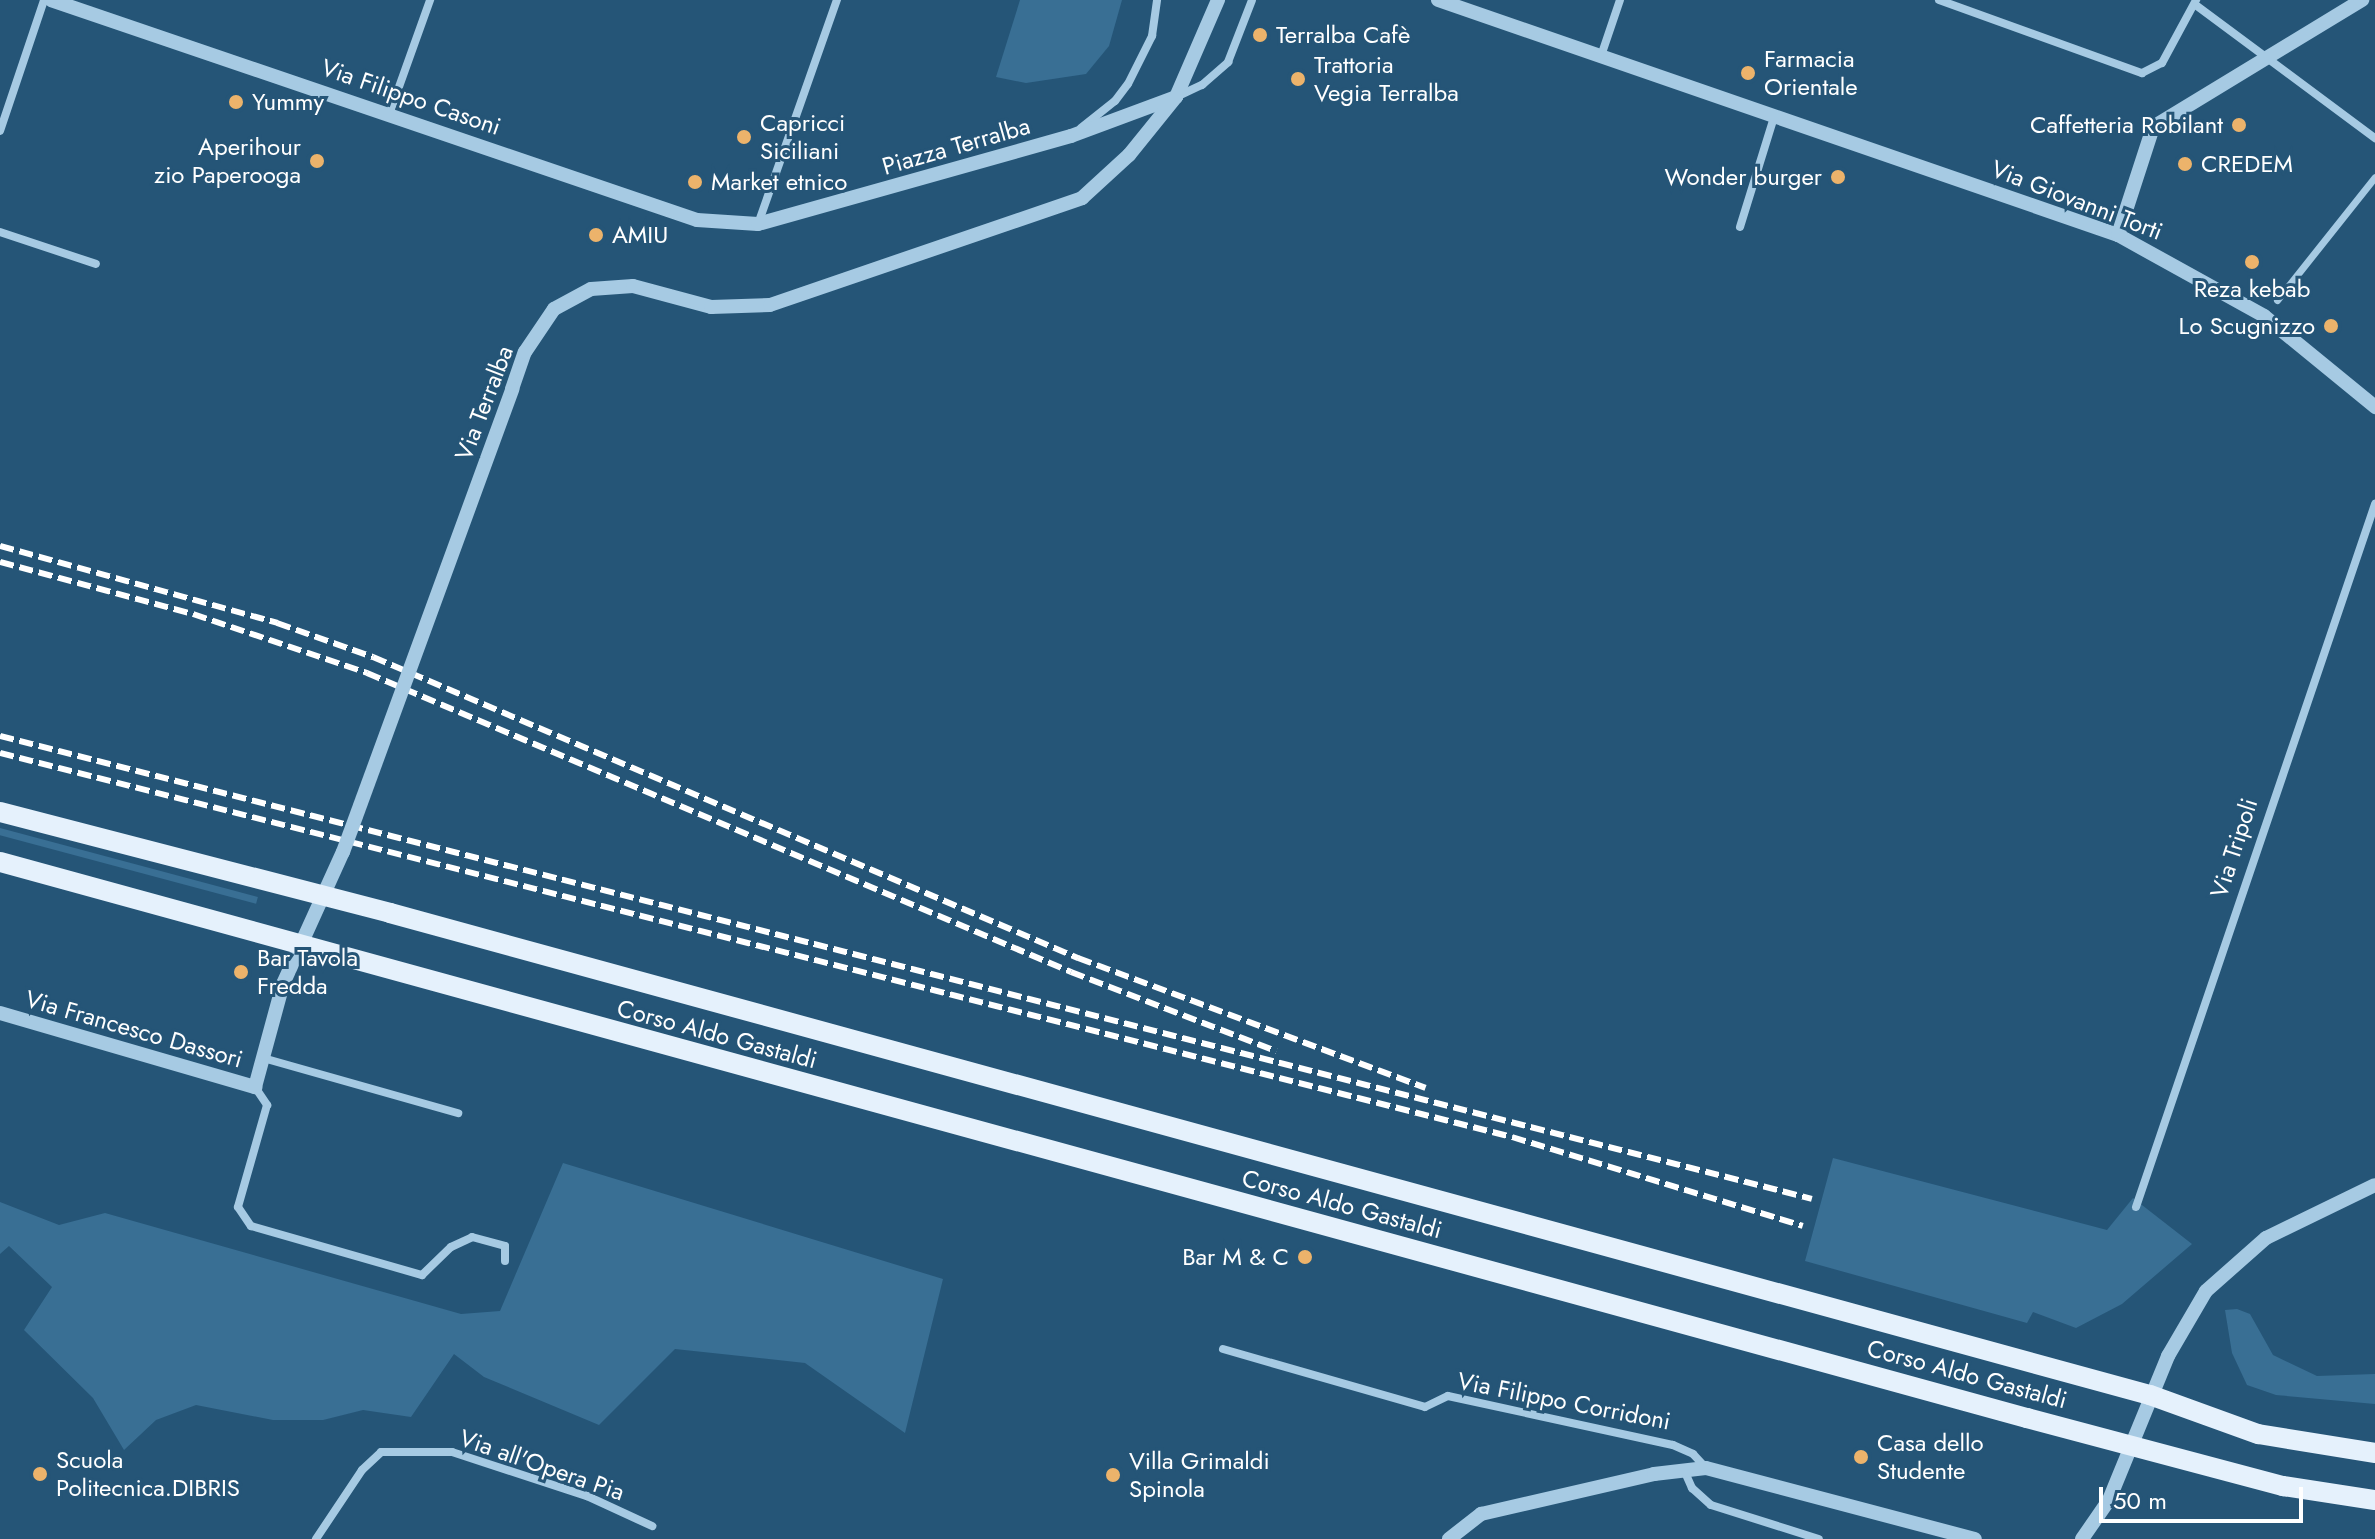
<!DOCTYPE html>
<meta charset="utf-8">
<style>
body{margin:0}
#map{position:relative;width:2375px;height:1539px;overflow:hidden;background:#255577;font-family:Jost,sans-serif}
div>[style]{position:absolute}
.green>*{inset:0;background:#396f94;transform-origin:0 0}
.pedestrian>*{height:7px;margin:-3.5px;padding:0 3.5px;transform-origin:3.5px;border-radius:3.5px;background:#a6cae3}
.minor>*{height:8px;margin:-4px;padding:0 4px;transform-origin:4px;border-radius:4px;background:#a6cae3}
.tertiary>*{height:14px;margin:-7px;padding:0 7px;transform-origin:7px;border-radius:7px;background:#a6cae3}
.primary>*{height:20px;margin:-10px;padding:0 10px;transform-origin:10px;border-radius:10px;background:#e5f1fc}
.rail>*{height:6px;margin-top:-3px;transform-origin:0;background:repeating-linear-gradient(90deg,#fff 0 14px,transparent 0 20px)}
.tertiary-bridge>*{height:14px;margin:-7px;padding:0 7px;transform-origin:7px;border-radius:7px;background:#a6cae3}
.dots>*{width:22px;height:22px;translate:-50% -50%;box-sizing:border-box;border:4px solid #255577;border-radius:50%}
span{translate:-50% -50%;white-space:nowrap;text-align:center;line-height:1.15;-webkit-text-stroke:6px #255577;paint-order:stroke}
.poi-label{font-size:24px;color:#fff}
.left{translate:0 -50%;text-align:left}
.right{translate:-100% -50%;text-align:right}
.street-label{font-size:24px;color:#fff}
.scale{position:absolute;left:2099px;top:1487px;width:204px;height:36px;box-sizing:border-box;border:4px solid #fff;border-top:0;padding-left:10px;font-size:24px;line-height:28px;white-space:nowrap;color:#fff;-webkit-text-stroke:6px #255577;paint-order:stroke}
</style>
<div id="map">
<div class="green">
<i style="clip-path:polygon(1020px 0,1122px 0,1109px 46px,1086px 74px,1026px 83px,996px 77px)"></i>
<i style="left:0;top:828px;width:267px;height:7px;rotate:15deg"></i>
<i style="clip-path:polygon(1833px 1158px,2107px 1230px,2133px 1198px,2192px 1244px,2122px 1304px,2076px 1328px,2033px 1312px,2027px 1323px,1805px 1261px)"></i>
<i style="clip-path:polygon(563px 1163px,943px 1279px,905px 1433px,805px 1363px,675px 1349px,599px 1425px,484px 1377px,454px 1354px,411px 1417px,363px 1410px,323px 1420px,273px 1420px,196px 1405px,156px 1420px,124px 1450px,93px 1398px,24px 1330px,52px 1287px,9px 1246px,0 1254px,0 1202px,59px 1225px,105px 1213px,461px 1314px,500px 1311px)"></i>
<i style="clip-path:polygon(2237px 1309px,2250px 1314px,2273px 1355px,2317px 1376px,2375px 1374px,2375px 1404px,2276px 1395px,2247px 1385px,2232px 1353px,2225px 1310px)"></i>
</div>
<div class="pedestrian">
<i style="left:2277px;top:300px;width:157px;rotate:-51.5deg"></i>
</div>
<div class="minor">
<i style="left:1939px;top:0;width:216px;rotate:19.8deg"></i>
<i style="left:2142px;top:73px;width:22px;rotate:-27deg"></i>
<i style="left:2162px;top:63px;width:72px;rotate:-61.6deg"></i>
<i style="left:2197px;top:6px;width:222px;rotate:36.6deg"></i>
<i style="left:1601px;top:56px;width:59px;rotate:-71.3deg"></i>
<i style="left:1176px;top:97px;width:29px;rotate:-25deg"></i>
<i style="left:1202px;top:85px;width:35px;rotate:-41deg"></i>
<i style="left:1228px;top:62px;width:66px;rotate:-68.8deg"></i>
<i style="left:390px;top:112px;width:119px;rotate:-70.3deg"></i>
<i style="left:1081px;top:128px;width:43px;rotate:-38.5deg"></i>
<i style="left:1115px;top:101px;width:21px;rotate:-53deg"></i>
<i style="left:1128px;top:84px;width:54px;rotate:-63.4deg"></i>
<i style="left:1152px;top:36px;width:36px;rotate:-82deg"></i>
<i style="left:0;top:131px;width:138px;rotate:-71.4deg"></i>
<i style="left:758px;top:224px;width:238px;rotate:-70.6deg"></i>
<i style="left:1740px;top:227px;width:115px;rotate:-72.8deg"></i>
<i style="left:0;top:232px;width:101px;rotate:18.4deg"></i>
<i style="left:263px;top:1058px;width:203px;rotate:15.8deg"></i>
<i style="left:255px;top:1087px;width:22px;rotate:56deg"></i>
<i style="left:267px;top:1105px;width:106px;rotate:105.9deg"></i>
<i style="left:238px;top:1207px;width:23px;rotate:56deg"></i>
<i style="left:251px;top:1226px;width:178px;rotate:16deg"></i>
<i style="left:422px;top:1275px;width:40px;rotate:-44deg"></i>
<i style="left:451px;top:1247px;width:23px;rotate:-25deg"></i>
<i style="left:472px;top:1237px;width:34px;rotate:15deg"></i>
<i style="left:505px;top:1246px;width:15px;rotate:90deg"></i>
<i style="left:2136px;top:1207px;width:743px;rotate:-71.22deg"></i>
<i style="left:1223px;top:1349px;width:210px;rotate:16deg"></i>
<i style="left:1425px;top:1407px;width:25px;rotate:-26deg"></i>
<i style="left:1448px;top:1396px;width:230px;rotate:12.3deg"></i>
<i style="left:1673px;top:1445px;width:22px;rotate:24deg"></i>
<i style="left:1693px;top:1454px;width:19px;rotate:47deg"></i>
<i style="left:1684px;top:1470px;width:20px;rotate:66deg"></i>
<i style="left:1692px;top:1488px;width:25px;rotate:42deg"></i>
<i style="left:1711px;top:1505px;width:113px;rotate:17.5deg"></i>
<i style="left:316px;top:1539px;width:83px;rotate:-56.3deg"></i>
<i style="left:362px;top:1470px;width:26px;rotate:-43deg"></i>
<i style="left:381px;top:1452px;width:71px"></i>
<i style="left:452px;top:1452px;width:142px;rotate:18.1deg"></i>
<i style="left:587px;top:1496px;width:72px;rotate:24.8deg"></i>
</div>
<div class="tertiary">
<i style="left:51px;top:0;width:682px;rotate:18.81deg"></i>
<i style="left:697px;top:220px;width:61px;rotate:3.8deg"></i>
<i style="left:758px;top:224px;width:325px;rotate:-15.7deg"></i>
<i style="left:1071px;top:136px;width:112px;rotate:-20.4deg"></i>
<i style="left:1176px;top:97px;width:106px;rotate:-66.6deg"></i>
<i style="left:1438px;top:0;width:719px;rotate:19.06deg"></i>
<i style="left:2118px;top:235px;width:167px;rotate:29deg"></i>
<i style="left:2264px;top:316px;width:144px;rotate:39.3deg"></i>
<i style="left:2118px;top:235px;width:114px;rotate:-72deg"></i>
<i style="left:2153px;top:127px;width:245px;rotate:-31.3deg"></i>
<i style="left:512px;top:389px;width:39px;rotate:-71deg"></i>
<i style="left:525px;top:352px;width:52px;rotate:-56deg"></i>
<i style="left:554px;top:309px;width:42px;rotate:-28.4deg"></i>
<i style="left:591px;top:289px;width:42px;rotate:-4.1deg"></i>
<i style="left:633px;top:286px;width:81px;rotate:15.1deg"></i>
<i style="left:711px;top:307px;width:59px;rotate:-1.9deg"></i>
<i style="left:770px;top:305px;width:330px;rotate:-18.9deg"></i>
<i style="left:1082px;top:198px;width:64px;rotate:-42.5deg"></i>
<i style="left:1129px;top:155px;width:75px;rotate:-51deg"></i>
<i style="left:0;top:1013px;width:266px;rotate:16.2deg"></i>
<i style="left:255px;top:1087px;width:107px;rotate:-74.8deg"></i>
<i style="left:283px;top:984px;width:145px;rotate:-65.6deg"></i>
<i style="left:1449px;top:1539px;width:41px;rotate:-38deg"></i>
<i style="left:1481px;top:1514px;width:178px;rotate:-13deg"></i>
<i style="left:1654px;top:1474px;width:52px;rotate:-6.6deg"></i>
<i style="left:1706px;top:1468px;width:278px;rotate:14.8deg"></i>
<i style="left:2082px;top:1539px;width:47px;rotate:-55.3deg"></i>
<i style="left:2109px;top:1500px;width:156px;rotate:-67.7deg"></i>
<i style="left:2168px;top:1356px;width:75px;rotate:-59.7deg"></i>
<i style="left:2206px;top:1291px;width:80px;rotate:-41.5deg"></i>
<i style="left:2266px;top:1238px;width:121px;rotate:-25.9deg"></i>
</div>
<div class="primary">
<i style="left:0;top:812px;width:403px;rotate:14.5deg"></i>
<i style="left:390px;top:913px;width:1825px;rotate:15.32deg"></i>
<i style="left:2150px;top:1395px;width:115px;rotate:19.9deg"></i>
<i style="left:2258px;top:1434px;width:119px;rotate:9.2deg"></i>
<i style="left:0;top:862px;width:2102px;rotate:15.34deg"></i>
<i style="left:2027px;top:1418px;width:265px;rotate:14.9deg"></i>
<i style="left:2283px;top:1486px;width:93px;rotate:8.7deg"></i>
</div>
<div class="rail">
<i style="left:0;top:546px;width:288px;rotate:15.5deg"></i>
<i style="left:277px;top:623px;width:102px;rotate:19.5deg"></i>
<i style="left:373px;top:657px;width:767px;rotate:23.12deg"></i>
<i style="left:1078px;top:958px;width:371px;rotate:20.5deg"></i>
<i style="left:0;top:562px;width:200px;rotate:15.1deg"></i>
<i style="left:193px;top:614px;width:184px;rotate:18.7deg"></i>
<i style="left:367px;top:673px;width:765px;rotate:23.01deg"></i>
<i style="left:1071px;top:972px;width:220px;rotate:21.1deg"></i>
<i style="left:0;top:736px;width:1870px;rotate:14.33deg"></i>
<i style="left:0;top:753px;width:1560px;rotate:14.25deg"></i>
<i style="left:1512px;top:1137px;width:304px;rotate:17deg"></i>
</div>
<div class="tertiary-bridge">
<i style="left:343px;top:852px;width:493px;rotate:-69.9deg"></i>
</div>
<div class="dots">
<i style="left:1260px;top:35px;background:#ecb36b"></i>
<i style="left:1748px;top:73px;background:#ecb36b"></i>
<i style="left:1298px;top:79px;background:#ecb36b"></i>
<i style="left:236px;top:102px;background:#ecb36b"></i>
<i style="left:2239px;top:125px;background:#ecb36b"></i>
<i style="left:744px;top:137px;background:#ecb36b"></i>
<i style="left:317px;top:161px;background:#ecb36b"></i>
<i style="left:2185px;top:164px;background:#ecb36b"></i>
<i style="left:1838px;top:177px;background:#ecb36b"></i>
<i style="left:695px;top:182px;background:#ecb36b"></i>
<i style="left:596px;top:235px;background:#ecb36b"></i>
<i style="left:2252px;top:262px;background:#ecb36b"></i>
<i style="left:2331px;top:326px;background:#ecb36b"></i>
<i style="left:241px;top:972px;background:#ecb36b"></i>
<i style="left:1305px;top:1257px;background:#ecb36b"></i>
<i style="left:1861px;top:1457px;background:#ecb36b"></i>
<i style="left:40px;top:1474px;background:#ecb36b"></i>
<i style="left:1113px;top:1475px;background:#ecb36b"></i>
</div>
<div class="poi-label">
<span class="left" style="left:1276px;top:35px">Terralba Cafè</span>
<span class="left" style="left:1764px;top:73px">Farmacia<br>Orientale</span>
<span class="left" style="left:1314px;top:79px">Trattoria<br>Vegia Terralba</span>
<span class="left" style="left:252px;top:102px">Yummy</span>
<span class="left" style="left:760px;top:137px">Capricci<br>Siciliani</span>
<span class="right" style="left:2223px;top:125px">Caffetteria Robilant</span>
<span class="right" style="left:301px;top:161px">Aperihour<br>zio Paperooga</span>
<span class="left" style="left:2201px;top:164px">CREDEM</span>
<span class="right" style="left:1822px;top:177px">Wonder burger</span>
<span class="left" style="left:711px;top:182px">Market etnico</span>
<span class="left" style="left:612px;top:235px">AMIU</span>
<span style="left:2252px;top:289px">Reza kebab</span>
<span class="right" style="left:2315px;top:326px">Lo Scugnizzo</span>
<span class="left" style="left:257px;top:972px">Bar Tavola<br>Fredda</span>
<span class="right" style="left:1289px;top:1257px">Bar M &amp; C</span>
<span class="left" style="left:1877px;top:1457px">Casa dello<br>Studente</span>
<span class="left" style="left:56px;top:1474px">Scuola<br>Politecnica.DIBRIS</span>
<span class="left" style="left:1129px;top:1475px">Villa Grimaldi<br>Spinola</span>
</div>
<div class="street-label">
<span style="left:411px;top:97px;rotate:19deg">Via Filippo Casoni</span>
<span style="left:956px;top:146px;rotate:-16deg">Piazza Terralba</span>
<span style="left:2077px;top:200px;rotate:21deg">Via Giovanni Torti</span>
<span style="left:484px;top:403px;rotate:-69deg">Via Terralba</span>
<span style="left:2234px;top:848px;rotate:-72deg">Via Tripoli</span>
<span style="left:134px;top:1029px;rotate:16deg">Via Francesco Dassori</span>
<span style="left:717px;top:1034px;rotate:15deg">Corso Aldo Gastaldi</span>
<span style="left:1342px;top:1204px;rotate:15deg">Corso Aldo Gastaldi</span>
<span style="left:1967px;top:1374px;rotate:15deg">Corso Aldo Gastaldi</span>
<span style="left:1564px;top:1401px;rotate:11deg">Via Filippo Corridoni</span>
<span style="left:542px;top:1465px;rotate:19deg">Via all'Opera Pia</span>
</div>
<div class="scale">50 m</div>
</div>
